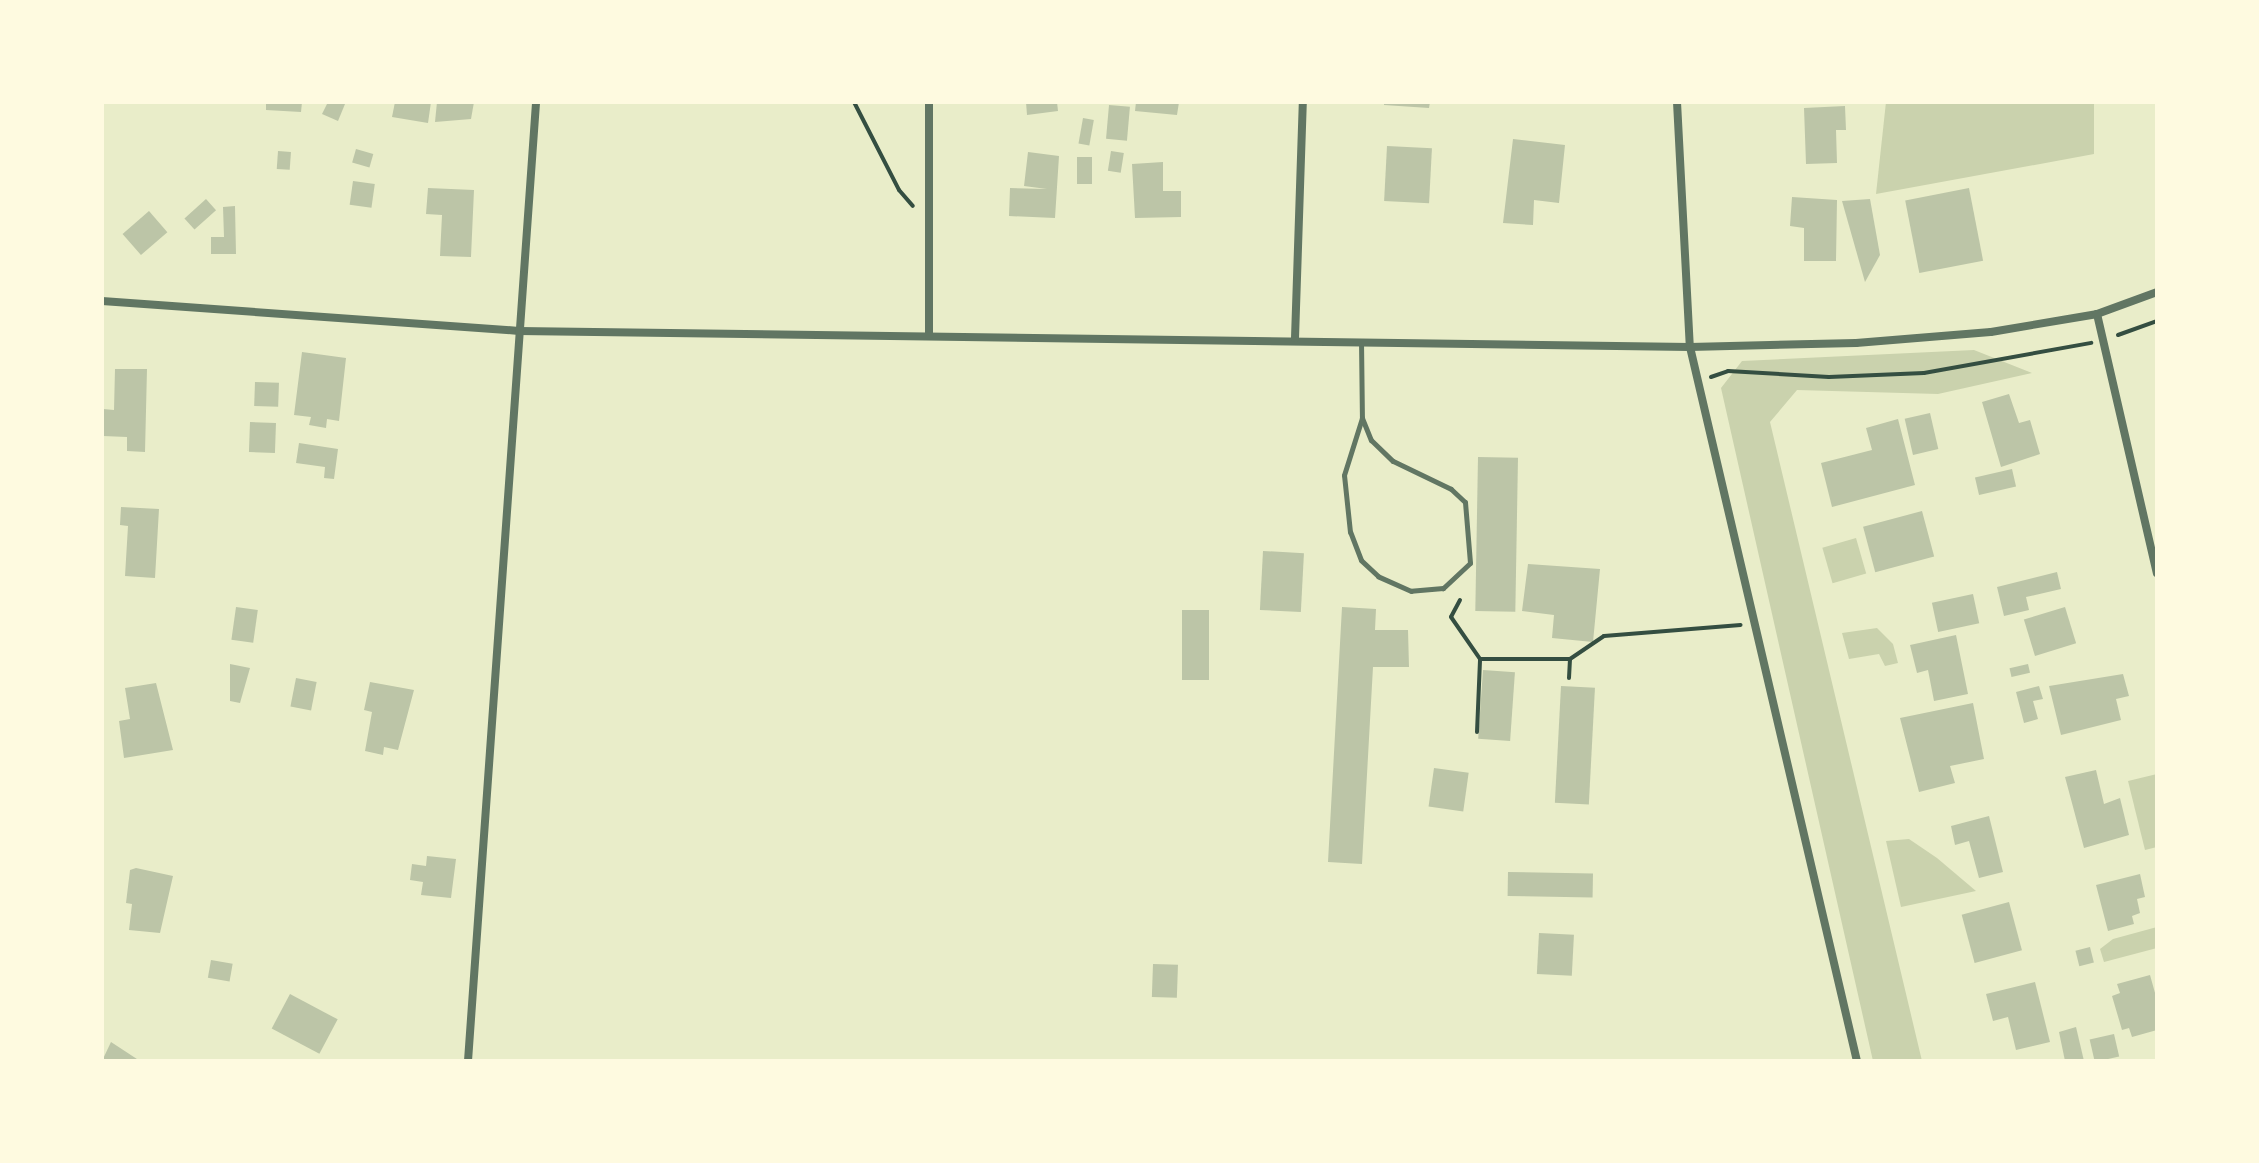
<!DOCTYPE html>
<style>
body{margin:0}
#map{position:relative;width:2259px;height:1163px;overflow:hidden;background:#e9edc9;font-family:"DM Sans",sans-serif}
div>[style]{position:absolute}
.green>*{inset:0;background:#cad2ad;transform-origin:0 0}
.building>*{inset:0;background:#bcc5a7;transform-origin:0 0}
.path>*{height:4px;margin:-2px;padding:0 2px;transform-origin:2px;border-radius:2px;background:#344e41}
.service>*{height:5px;margin:-2.5px;padding:0 2.5px;transform-origin:2.5px;border-radius:2.5px;background:#617663}
.minor>*{height:8px;margin:-4px;padding:0 4px;transform-origin:4px;border-radius:4px;background:#617663}
span{translate:-50% -50%;white-space:nowrap;text-align:center;line-height:1.15;-webkit-text-stroke:6px #fefae0;paint-order:stroke}
.frame{position:absolute;inset:0;border:104px solid #fefae0;pointer-events:none}
</style>
<div id="map">
<div class="green">
<i style="clip-path:polygon(1886px 102px,2094px 102px,2094px 154px,1876px 194px)"></i>
<i style="clip-path:polygon(1974px 350px,2032px 373px,1938px 394px,1797px 390px,1770px 422px,1922px 1061px,1873px 1061px,1721px 388px,1742px 361px)"></i>
<i style="left:1856px;top:538px;width:37px;height:35px;rotate:74deg"></i>
<i style="clip-path:polygon(1877px 628px,1893px 644px,1898px 663px,1885px 666px,1879px 654px,1849px 659px,1842px 633px)"></i>
<i style="clip-path:polygon(2157px 774px,2157px 847px,2145px 850px,2128px 781px)"></i>
<i style="clip-path:polygon(1909px 839px,1937px 858px,1976px 891px,1901px 907px,1886px 841px)"></i>
<i style="clip-path:polygon(2157px 927px,2157px 948px,2104px 962px,2100px 949px,2113px 939px)"></i>
</div>
<div class="building">
<i style="clip-path:polygon(266px 102px,302px 102px,301px 112px,266px 110px)"></i>
<i style="clip-path:polygon(328px 102px,345px 104px,338px 121px,322px 114px)"></i>
<i style="clip-path:polygon(395px 102px,431px 102px,428px 123px,392px 117px)"></i>
<i style="clip-path:polygon(437px 102px,474px 102px,471px 119px,435px 122px)"></i>
<i style="clip-path:polygon(1026px 102px,1057px 102px,1058px 111px,1027px 115px)"></i>
<i style="clip-path:polygon(1136px 102px,1179px 102px,1177px 115px,1135px 111px)"></i>
<i style="clip-path:polygon(1384px 102px,1430px 102px,1429px 108px,1384px 105px)"></i>
<i style="left:1109px;top:105px;width:21px;height:34px;rotate:5deg"></i>
<i style="clip-path:polygon(1845px 106px,1846px 130px,1836px 130px,1837px 163px,1806px 164px,1804px 108px)"></i>
<i style="left:1083px;top:118px;width:11px;height:26px;rotate:10deg"></i>
<i style="clip-path:polygon(1513px 139px,1565px 145px,1559px 203px,1534px 200px,1533px 225px,1503px 223px)"></i>
<i style="left:1387px;top:146px;width:45px;height:55px;rotate:3deg"></i>
<i style="left:356px;top:149px;width:18px;height:14px;rotate:16deg"></i>
<i style="left:278px;top:151px;width:13px;height:18px;rotate:4deg"></i>
<i style="left:1111px;top:151px;width:13px;height:20px;rotate:9deg"></i>
<i style="clip-path:polygon(1028px 152px,1059px 156px,1055px 218px,1009px 216px,1010px 188px,1047px 189px,1024px 186px)"></i>
<i style="left:1077px;top:157px;width:15px;height:27px"></i>
<i style="clip-path:polygon(1163px 162px,1163px 191px,1181px 191px,1181px 217px,1135px 218px,1132px 164px)"></i>
<i style="left:353px;top:181px;width:22px;height:24px;rotate:8deg"></i>
<i style="clip-path:polygon(428px 188px,474px 190px,471px 257px,440px 256px,442px 215px,426px 214px)"></i>
<i style="left:1969px;top:188px;width:74px;height:65px;rotate:79deg"></i>
<i style="clip-path:polygon(1792px 197px,1837px 200px,1836px 261px,1804px 261px,1804px 228px,1790px 226px)"></i>
<i style="left:206px;top:199px;width:15px;height:29px;rotate:48deg"></i>
<i style="clip-path:polygon(1870px 199px,1880px 255px,1865px 282px,1842px 201px)"></i>
<i style="clip-path:polygon(235px 206px,236px 254px,211px 254px,211px 237px,224px 237px,223px 207px)"></i>
<i style="left:149px;top:211px;width:28px;height:35px;rotate:49deg"></i>
<i style="clip-path:polygon(302px 352px,346px 358px,339px 421px,327px 419px,326px 428px,309px 425px,311px 417px,294px 415px)"></i>
<i style="clip-path:polygon(115px 369px,147px 369px,145px 452px,127px 451px,127px 437px,103px 436px,103px 409px,114px 410px)"></i>
<i style="left:255px;top:382px;width:24px;height:24px;rotate:2deg"></i>
<i style="clip-path:polygon(2009px 394px,2019px 423px,2030px 420px,2040px 454px,2001px 467px,1982px 402px)"></i>
<i style="left:1930px;top:413px;width:37px;height:26px;rotate:77deg"></i>
<i style="clip-path:polygon(1898px 419px,1915px 485px,1832px 507px,1821px 463px,1872px 450px,1866px 428px)"></i>
<i style="left:250px;top:422px;width:26px;height:30px;rotate:2deg"></i>
<i style="clip-path:polygon(299px 443px,338px 449px,334px 479px,324px 478px,325px 467px,296px 463px)"></i>
<i style="left:1478px;top:457px;width:40px;height:154px;rotate:1deg"></i>
<i style="left:2012px;top:469px;width:18px;height:38px;rotate:77deg"></i>
<i style="clip-path:polygon(121px 507px,159px 509px,155px 578px,125px 576px,128px 526px,120px 525px)"></i>
<i style="left:1922px;top:511px;width:47px;height:61px;rotate:75deg"></i>
<i style="left:1263px;top:551px;width:41px;height:59px;rotate:3deg"></i>
<i style="clip-path:polygon(1528px 564px,1600px 569px,1593px 642px,1552px 638px,1554px 615px,1522px 611px)"></i>
<i style="clip-path:polygon(2057px 572px,2061px 589px,2026px 597px,2029px 610px,2004px 616px,1997px 587px)"></i>
<i style="left:1973px;top:594px;width:30px;height:42px;rotate:78deg"></i>
<i style="left:236px;top:607px;width:22px;height:33px;rotate:8deg"></i>
<i style="clip-path:polygon(1342px 607px,1376px 609px,1375px 630px,1408px 630px,1409px 667px,1373px 667px,1362px 864px,1328px 862px)"></i>
<i style="left:2065px;top:607px;width:38px;height:43px;rotate:73deg"></i>
<i style="left:1182px;top:610px;width:27px;height:70px"></i>
<i style="clip-path:polygon(1956px 635px,1968px 694px,1934px 701px,1928px 670px,1917px 673px,1910px 645px)"></i>
<i style="clip-path:polygon(230px 664px,250px 668px,240px 703px,230px 701px)"></i>
<i style="left:2028px;top:664px;width:9px;height:19px;rotate:77deg"></i>
<i style="left:1483px;top:670px;width:32px;height:69px;rotate:4deg"></i>
<i style="clip-path:polygon(2123px 674px,2129px 696px,2116px 699px,2121px 720px,2061px 735px,2049px 686px)"></i>
<i style="left:296px;top:678px;width:21px;height:29px;rotate:11deg"></i>
<i style="clip-path:polygon(370px 682px,414px 690px,398px 750px,384px 747px,383px 755px,365px 751px,372px 712px,364px 710px)"></i>
<i style="clip-path:polygon(156px 683px,173px 750px,124px 758px,119px 721px,130px 719px,125px 688px)"></i>
<i style="left:1561px;top:686px;width:34px;height:117px;rotate:3deg"></i>
<i style="clip-path:polygon(2039px 686px,2043px 699px,2033px 701px,2038px 719px,2024px 723px,2016px 692px)"></i>
<i style="clip-path:polygon(1973px 703px,1984px 759px,1950px 766px,1955px 783px,1919px 792px,1900px 718px)"></i>
<i style="left:1434px;top:768px;width:35px;height:39px;rotate:8deg"></i>
<i style="clip-path:polygon(2096px 770px,2104px 804px,2120px 798px,2129px 835px,2084px 848px,2065px 777px)"></i>
<i style="clip-path:polygon(1989px 816px,2003px 872px,1979px 878px,1969px 841px,1955px 845px,1951px 826px)"></i>
<i style="clip-path:polygon(427px 856px,456px 859px,451px 898px,421px 895px,423px 882px,410px 880px,412px 864px,426px 866px)"></i>
<i style="clip-path:polygon(136px 868px,173px 876px,160px 933px,129px 930px,132px 904px,126px 903px,130px 870px)"></i>
<i style="left:1508px;top:872px;width:85px;height:24px;rotate:1deg"></i>
<i style="clip-path:polygon(2140px 874px,2145px 897px,2137px 899px,2140px 913px,2132px 916px,2134px 924px,2108px 931px,2096px 885px)"></i>
<i style="left:2009px;top:902px;width:50px;height:49px;rotate:75deg"></i>
<i style="left:1539px;top:933px;width:35px;height:41px;rotate:3deg"></i>
<i style="left:2090px;top:947px;width:16px;height:15px;rotate:76deg"></i>
<i style="left:211px;top:960px;width:22px;height:18px;rotate:10deg"></i>
<i style="left:1153px;top:964px;width:25px;height:33px;rotate:2deg"></i>
<i style="clip-path:polygon(2150px 975px,2157px 1000px,2157px 1030px,2132px 1037px,2129px 1028px,2122px 1030px,2112px 996px,2120px 993px,2117px 984px)"></i>
<i style="clip-path:polygon(2035px 982px,2050px 1042px,2016px 1050px,2008px 1017px,1993px 1021px,1986px 994px)"></i>
<i style="left:290px;top:994px;width:54px;height:39px;rotate:28deg"></i>
<i style="clip-path:polygon(2076px 1027px,2084px 1061px,2065px 1061px,2059px 1032px)"></i>
<i style="left:2114px;top:1034px;width:23px;height:25px;rotate:77deg"></i>
<i style="clip-path:polygon(111px 1042px,140px 1061px,102px 1061px)"></i>
</div>
<div class="path">
<i style="left:854px;top:102px;width:99px;rotate:62.9deg"></i>
<i style="left:899px;top:190px;width:21px;rotate:49deg"></i>
<i style="left:2118px;top:335px;width:41px;rotate:-19.7deg"></i>
<i style="left:1711px;top:377px;width:18px;rotate:-19deg"></i>
<i style="left:1728px;top:371px;width:101px;rotate:3.4deg"></i>
<i style="left:1829px;top:377px;width:95px;rotate:-2.4deg"></i>
<i style="left:1924px;top:373px;width:170px;rotate:-10.2deg"></i>
<i style="left:1460px;top:600px;width:19px;rotate:118deg"></i>
<i style="left:1451px;top:617px;width:51px;rotate:55.4deg"></i>
<i style="left:1480px;top:659px;width:90px"></i>
<i style="left:1570px;top:659px;width:41px;rotate:-34.1deg"></i>
<i style="left:1604px;top:636px;width:137px;rotate:-4.6deg"></i>
<i style="left:1569px;top:678px;width:19px;rotate:-87deg"></i>
<i style="left:1477px;top:732px;width:73px;rotate:-87.6deg"></i>
</div>
<div class="service">
<i style="left:1361px;top:341px;width:77px;rotate:89.3deg"></i>
<i style="left:1362px;top:418px;width:24px;rotate:68deg"></i>
<i style="left:1371px;top:440px;width:30px;rotate:44deg"></i>
<i style="left:1393px;top:461px;width:64px;rotate:25.8deg"></i>
<i style="left:1451px;top:489px;width:19px;rotate:43deg"></i>
<i style="left:1465px;top:502px;width:61px;rotate:85.3deg"></i>
<i style="left:1470px;top:563px;width:37px;rotate:137deg"></i>
<i style="left:1443px;top:588px;width:32px;rotate:175deg"></i>
<i style="left:1411px;top:591px;width:36px;rotate:-156deg"></i>
<i style="left:1378px;top:576px;width:23px;rotate:-137deg"></i>
<i style="left:1361px;top:560px;width:30px;rotate:-111deg"></i>
<i style="left:1350px;top:532px;width:57px;rotate:-96deg"></i>
<i style="left:1344px;top:475px;width:60px;rotate:-72.5deg"></i>
</div>
<div class="minor">
<i style="left:1677px;top:102px;width:245px;rotate:87deg"></i>
<i style="left:1690px;top:347px;width:733px;rotate:76.84deg"></i>
<i style="left:102px;top:301px;width:418px;rotate:4.1deg"></i>
<i style="left:519px;top:331px;width:1171px;rotate:0.78deg"></i>
<i style="left:1690px;top:347px;width:166px;rotate:-1.4deg"></i>
<i style="left:1856px;top:343px;width:135px;rotate:-4.7deg"></i>
<i style="left:1991px;top:332px;width:108px;rotate:-9.6deg"></i>
<i style="left:2097px;top:314px;width:64px;rotate:-20.1deg"></i>
<i style="left:2097px;top:314px;width:266px;rotate:77deg"></i>
<i style="left:929px;top:336px;width:234px;rotate:-90deg"></i>
<i style="left:1295px;top:338px;width:236px;rotate:-88.1deg"></i>
<i style="left:468px;top:1061px;width:961px;rotate:-85.94deg"></i>
</div>
<div class="frame"></div>
</div>
